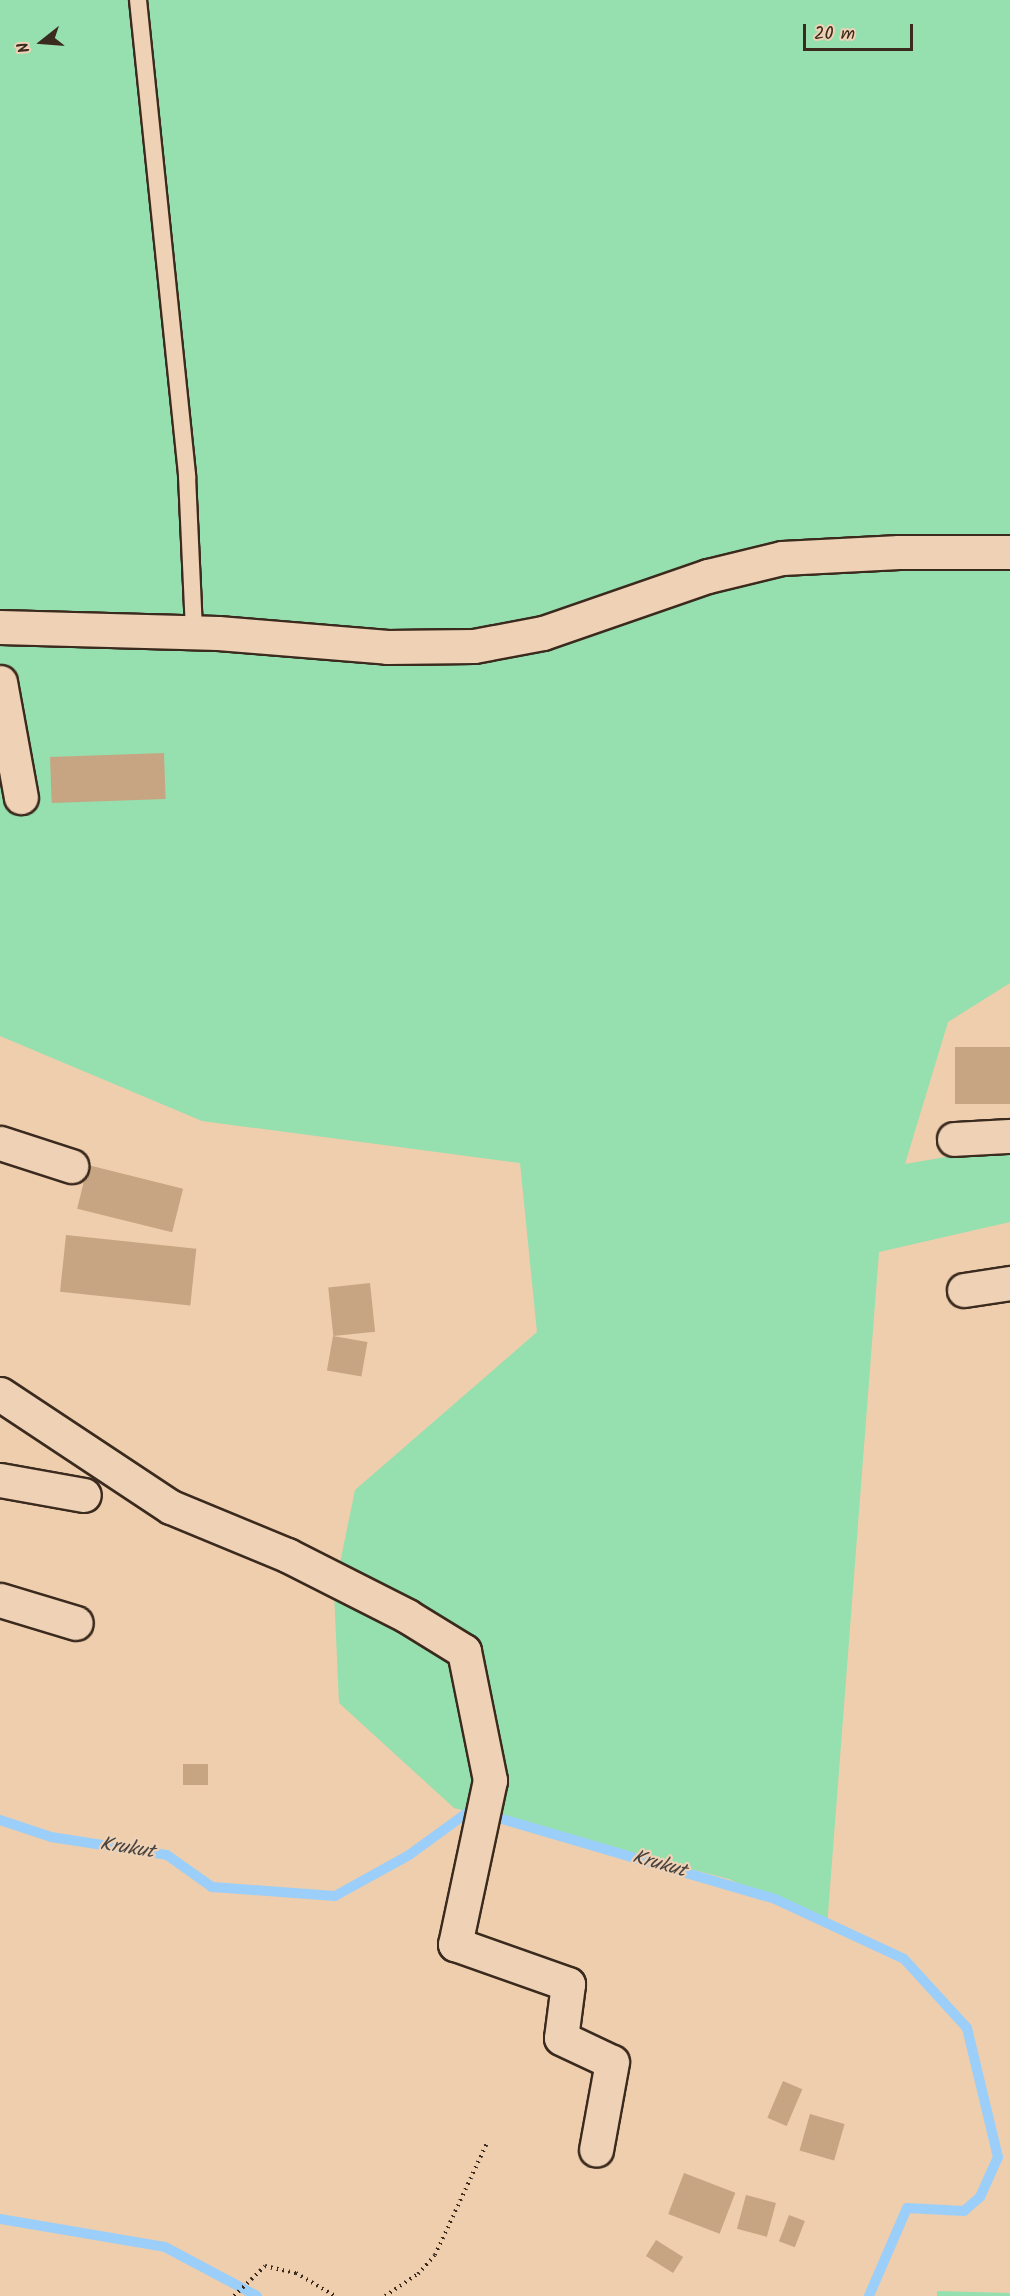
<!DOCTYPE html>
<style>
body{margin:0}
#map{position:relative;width:1010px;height:2296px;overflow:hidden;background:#eecead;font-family:Kalam,sans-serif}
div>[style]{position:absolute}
.green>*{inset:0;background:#96dfae}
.stream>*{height:10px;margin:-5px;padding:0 5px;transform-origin:5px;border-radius:5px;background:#9bcff9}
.building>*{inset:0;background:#c7a582;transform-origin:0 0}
.path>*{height:4px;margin-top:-2px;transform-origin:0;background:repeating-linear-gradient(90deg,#3b2a1e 0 1.5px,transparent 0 6px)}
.roads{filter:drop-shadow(2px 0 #3b2a1e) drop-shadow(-2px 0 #3b2a1e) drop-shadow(0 2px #3b2a1e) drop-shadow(0 -2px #3b2a1e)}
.lane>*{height:16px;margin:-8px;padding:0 8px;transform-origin:8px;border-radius:8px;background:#efd2b5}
.street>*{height:33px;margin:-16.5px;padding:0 16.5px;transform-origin:16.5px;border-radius:16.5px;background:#efd2b5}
span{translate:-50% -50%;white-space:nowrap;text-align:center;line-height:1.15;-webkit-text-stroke:4.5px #efd2b5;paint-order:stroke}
.water-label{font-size:20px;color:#49433f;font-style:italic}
.north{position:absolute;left:12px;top:12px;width:60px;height:60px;-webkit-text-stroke:4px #efd2b5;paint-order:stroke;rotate:253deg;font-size:16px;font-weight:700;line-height:24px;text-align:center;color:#3b2a1e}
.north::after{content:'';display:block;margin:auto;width:21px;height:27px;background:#3b2a1e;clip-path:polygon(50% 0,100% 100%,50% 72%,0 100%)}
.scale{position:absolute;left:803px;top:24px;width:110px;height:27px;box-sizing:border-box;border:3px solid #3b2a1e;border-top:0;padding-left:8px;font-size:18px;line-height:21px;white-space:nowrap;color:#3b2a1e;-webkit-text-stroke:4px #efd2b5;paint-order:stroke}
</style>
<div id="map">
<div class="green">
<i style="clip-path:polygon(0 0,1010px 0,1010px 983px,948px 1022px,905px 1164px,1010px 1146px,1010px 1222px,879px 1252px,827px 1926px,729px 1879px,454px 1808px,339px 1703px,334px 1592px,355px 1490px,537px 1332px,520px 1163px,202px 1121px,0 1036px)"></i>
<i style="clip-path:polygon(937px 2291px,1010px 2293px,1010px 2296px,937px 2296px)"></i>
</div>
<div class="stream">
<i style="left:0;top:1820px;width:54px;rotate:18.4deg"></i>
<i style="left:51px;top:1837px;width:117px;rotate:8.8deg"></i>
<i style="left:167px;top:1855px;width:55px;rotate:35.4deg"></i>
<i style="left:212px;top:1887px;width:123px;rotate:4.2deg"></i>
<i style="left:335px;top:1896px;width:85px;rotate:-29deg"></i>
<i style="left:409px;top:1855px;width:77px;rotate:-36deg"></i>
<i style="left:471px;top:1810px;width:317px;rotate:16.3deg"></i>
<i style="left:775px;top:1899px;width:142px;rotate:24.9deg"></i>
<i style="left:904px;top:1959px;width:93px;rotate:47.6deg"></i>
<i style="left:967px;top:2028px;width:133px;rotate:76.5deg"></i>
<i style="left:998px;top:2157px;width:44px;rotate:114.2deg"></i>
<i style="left:980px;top:2197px;width:21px;rotate:139deg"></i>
<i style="left:964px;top:2211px;width:57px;rotate:-177deg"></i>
<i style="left:907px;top:2208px;width:96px;rotate:113.4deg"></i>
<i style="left:0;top:2219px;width:167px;rotate:9.6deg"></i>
<i style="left:165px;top:2247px;width:104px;rotate:28deg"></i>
</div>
<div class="building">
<i style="left:164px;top:753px;width:46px;height:114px;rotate:88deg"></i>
<i style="left:1010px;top:1047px;width:57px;height:55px;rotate:90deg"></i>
<i style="left:88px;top:1165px;width:98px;height:45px;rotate:14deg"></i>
<i style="left:66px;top:1235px;width:131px;height:57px;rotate:6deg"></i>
<i style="left:370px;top:1283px;width:49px;height:42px;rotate:84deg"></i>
<i style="left:333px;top:1336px;width:35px;height:35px;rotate:10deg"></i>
<i style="left:208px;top:1764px;width:21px;height:25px;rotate:90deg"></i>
<i style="left:783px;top:2081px;width:21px;height:40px;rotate:23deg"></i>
<i style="left:810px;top:2114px;width:36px;height:38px;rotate:16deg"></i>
<i style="left:684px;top:2173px;width:55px;height:44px;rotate:21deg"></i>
<i style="left:746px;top:2195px;width:31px;height:35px;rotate:15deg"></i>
<i style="left:789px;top:2215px;width:17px;height:28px;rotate:21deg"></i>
<i style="left:656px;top:2240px;width:32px;height:19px;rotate:32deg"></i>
</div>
<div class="path">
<i style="left:234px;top:2296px;width:43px;rotate:-44.1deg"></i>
<i style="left:265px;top:2266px;width:32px;rotate:13deg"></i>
<i style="left:296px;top:2273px;width:45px;rotate:30.5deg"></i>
<i style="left:385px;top:2296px;width:40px;rotate:-34deg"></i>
<i style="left:418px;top:2274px;width:25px;rotate:-48deg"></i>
<i style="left:435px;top:2255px;width:123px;rotate:-65.1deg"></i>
</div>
<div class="roads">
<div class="lane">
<i style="left:138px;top:0;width:479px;rotate:84.1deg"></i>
<i style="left:187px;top:476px;width:156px;rotate:87.4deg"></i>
</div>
<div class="street">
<i style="left:0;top:627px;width:218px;rotate:1.6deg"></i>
<i style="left:218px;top:633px;width:170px;rotate:4.7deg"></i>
<i style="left:387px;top:647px;width:87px;rotate:-0.7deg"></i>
<i style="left:474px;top:646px;width:70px;rotate:-10.7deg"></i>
<i style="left:543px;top:633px;width:175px;rotate:-19.1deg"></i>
<i style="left:708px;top:576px;width:76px;rotate:-13.7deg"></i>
<i style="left:782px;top:558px;width:117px;rotate:-2.9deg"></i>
<i style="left:899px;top:552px;width:111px"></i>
<i style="left:0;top:682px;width:117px;rotate:79.7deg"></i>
<i style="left:954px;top:1139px;width:56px;rotate:-3.1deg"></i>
<i style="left:0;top:1143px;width:75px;rotate:17.9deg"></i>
<i style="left:964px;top:1290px;width:47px;rotate:-8.7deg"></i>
<i style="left:0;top:1394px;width:205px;rotate:33.5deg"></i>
<i style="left:171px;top:1507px;width:126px;rotate:22.5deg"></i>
<i style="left:287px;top:1555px;width:135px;rotate:26.9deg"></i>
<i style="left:407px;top:1616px;width:67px;rotate:31.6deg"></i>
<i style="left:464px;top:1651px;width:132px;rotate:78.6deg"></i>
<i style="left:490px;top:1780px;width:168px;rotate:102deg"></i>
<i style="left:455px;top:1944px;width:120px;rotate:19.5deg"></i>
<i style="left:568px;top:1984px;width:54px;rotate:97.4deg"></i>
<i style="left:561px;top:2038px;width:56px;rotate:25.2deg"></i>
<i style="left:612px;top:2062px;width:89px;rotate:100.3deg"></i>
<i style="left:0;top:1480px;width:85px;rotate:10.1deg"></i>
<i style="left:0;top:1600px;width:79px;rotate:16.8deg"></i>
</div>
</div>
<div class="water-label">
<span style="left:127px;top:1849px;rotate:9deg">Krukut</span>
<span style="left:659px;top:1865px;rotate:16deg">Krukut</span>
</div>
<div class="north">N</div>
<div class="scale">20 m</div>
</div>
